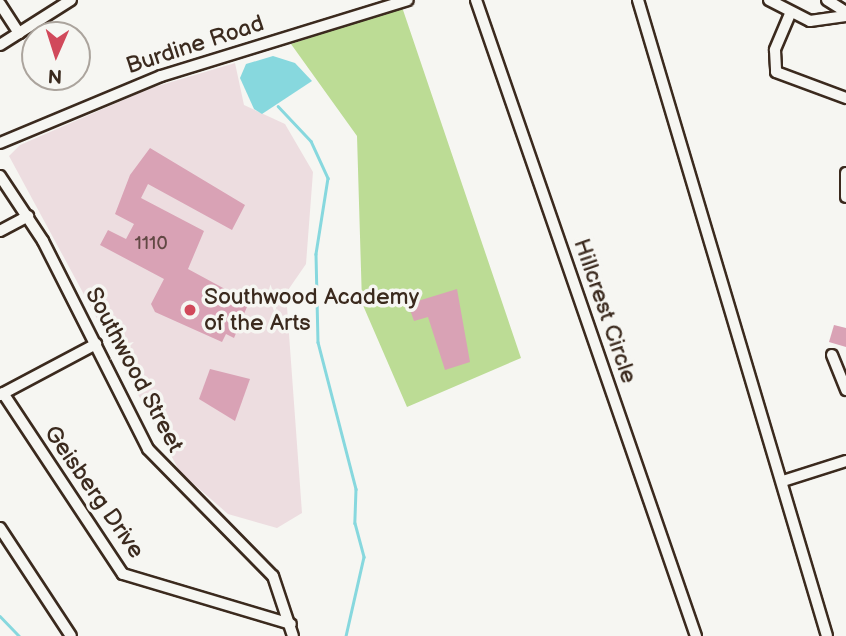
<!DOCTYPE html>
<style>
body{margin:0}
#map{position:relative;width:846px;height:636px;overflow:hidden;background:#f6f6f2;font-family:"Balsamiq Sans",sans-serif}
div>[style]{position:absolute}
.built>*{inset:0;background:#eddde0}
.green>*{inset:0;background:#bcdc95}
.water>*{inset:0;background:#87d8de}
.stream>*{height:2.5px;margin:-1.25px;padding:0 1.25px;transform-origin:1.25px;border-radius:1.25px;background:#87d8de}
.building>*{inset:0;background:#d9a2b5}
.roads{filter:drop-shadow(2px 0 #3b2a1e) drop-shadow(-2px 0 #3b2a1e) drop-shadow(0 2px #3b2a1e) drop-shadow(0 -2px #3b2a1e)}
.minor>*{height:10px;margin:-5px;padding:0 5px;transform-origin:5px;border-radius:5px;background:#f6f6f2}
.dots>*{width:19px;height:19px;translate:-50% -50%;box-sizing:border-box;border:4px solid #f6f6f2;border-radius:50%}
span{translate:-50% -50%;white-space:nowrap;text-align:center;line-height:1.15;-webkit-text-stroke:7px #f6f6f2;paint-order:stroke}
.number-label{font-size:19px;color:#624844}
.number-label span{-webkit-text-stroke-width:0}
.street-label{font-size:23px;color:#3b2a1e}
.poi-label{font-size:23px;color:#3b2a1e}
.left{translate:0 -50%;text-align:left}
.north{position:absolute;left:21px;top:21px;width:70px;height:70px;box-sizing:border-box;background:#f6f6f2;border:2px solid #aba49d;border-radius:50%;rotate:183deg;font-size:19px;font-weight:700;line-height:28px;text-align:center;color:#3b2a1e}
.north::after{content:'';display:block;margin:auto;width:24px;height:32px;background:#d1495b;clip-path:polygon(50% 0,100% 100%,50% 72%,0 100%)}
</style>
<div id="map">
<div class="built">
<i style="clip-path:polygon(235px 63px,244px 105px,285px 124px,313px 172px,306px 264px,286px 293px,302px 513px,277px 528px,228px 514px,180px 472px,9px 156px,20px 145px,151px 88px)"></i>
</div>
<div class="green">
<i style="clip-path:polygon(402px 7px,521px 358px,407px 407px,362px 303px,357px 136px,291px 44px)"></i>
</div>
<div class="water">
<i style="clip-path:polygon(273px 56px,295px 63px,312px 81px,262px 114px,254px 109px,240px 78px,246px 64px)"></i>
</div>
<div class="stream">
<i style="left:278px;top:106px;width:48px;rotate:46.7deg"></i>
<i style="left:311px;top:141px;width:41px;rotate:65.3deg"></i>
<i style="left:328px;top:178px;width:77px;rotate:99deg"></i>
<i style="left:316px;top:254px;width:88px;rotate:88.7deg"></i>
<i style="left:318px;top:342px;width:152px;rotate:75.5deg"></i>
<i style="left:356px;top:489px;width:34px;rotate:92deg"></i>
<i style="left:355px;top:523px;width:35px;rotate:75deg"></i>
<i style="left:364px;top:557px;width:81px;rotate:102.8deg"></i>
<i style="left:0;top:616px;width:28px;rotate:46deg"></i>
</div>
<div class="building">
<i style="clip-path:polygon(150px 148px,245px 205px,232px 230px,148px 184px,141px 198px,204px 231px,188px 269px,249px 302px,234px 338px,226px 334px,222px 342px,155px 312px,151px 304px,164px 279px,100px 245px,108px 230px,126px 239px,134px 224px,115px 214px,130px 175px)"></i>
<i style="clip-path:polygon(457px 289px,470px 362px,445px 370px,428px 317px,414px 321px,408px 304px)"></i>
<i style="clip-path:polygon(834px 325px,846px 328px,846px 347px,829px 342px)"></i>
<i style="clip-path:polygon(210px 369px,250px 379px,235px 421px,199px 399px)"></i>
</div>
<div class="roads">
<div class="minor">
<i style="left:476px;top:0;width:673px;rotate:70.92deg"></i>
<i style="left:638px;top:0;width:663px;rotate:73.45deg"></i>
<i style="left:769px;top:0;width:46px;rotate:27.1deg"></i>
<i style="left:810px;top:21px;width:36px;rotate:-8deg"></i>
<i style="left:827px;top:0;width:22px;rotate:32deg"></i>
<i style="left:0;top:4px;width:35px;rotate:57deg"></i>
<i style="left:790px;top:14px;width:39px;rotate:113deg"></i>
<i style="left:775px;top:50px;width:22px;rotate:87deg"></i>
<i style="left:776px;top:72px;width:75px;rotate:20.4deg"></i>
<i style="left:0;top:45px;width:84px;rotate:-32.4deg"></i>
<i style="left:0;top:143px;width:174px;rotate:-22.6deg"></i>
<i style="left:161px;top:76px;width:258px;rotate:-17.1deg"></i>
<i style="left:846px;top:173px;width:24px;rotate:90deg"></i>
<i style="left:0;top:176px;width:78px;rotate:56.5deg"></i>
<i style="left:43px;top:241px;width:233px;rotate:63.2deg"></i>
<i style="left:148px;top:449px;width:178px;rotate:45.5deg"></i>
<i style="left:273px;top:576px;width:63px;rotate:71.6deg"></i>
<i style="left:0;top:231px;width:32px;rotate:-28deg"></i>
<i style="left:832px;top:355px;width:38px;rotate:68deg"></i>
<i style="left:3px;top:393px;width:217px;rotate:56.5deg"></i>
<i style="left:123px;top:574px;width:175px;rotate:16.6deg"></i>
<i style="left:0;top:395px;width:109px;rotate:-28deg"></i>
<i style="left:783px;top:481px;width:66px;rotate:-17.6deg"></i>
<i style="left:0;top:528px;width:129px;rotate:56.7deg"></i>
</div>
</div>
<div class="dots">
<i style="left:190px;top:310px;background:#d1495b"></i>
</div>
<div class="number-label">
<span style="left:151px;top:244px">1110</span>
</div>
<div class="street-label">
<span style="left:195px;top:45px;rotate:-18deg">Burdine Road</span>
<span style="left:605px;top:311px;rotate:71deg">Hillcrest Circle</span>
<span style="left:134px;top:370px;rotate:62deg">Southwood Street</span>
<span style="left:94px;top:492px;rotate:55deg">Geisberg Drive</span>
</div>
<div class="poi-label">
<span class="left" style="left:204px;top:310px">Southwood Academy<br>of the Arts</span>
</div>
<div class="north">N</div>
</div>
